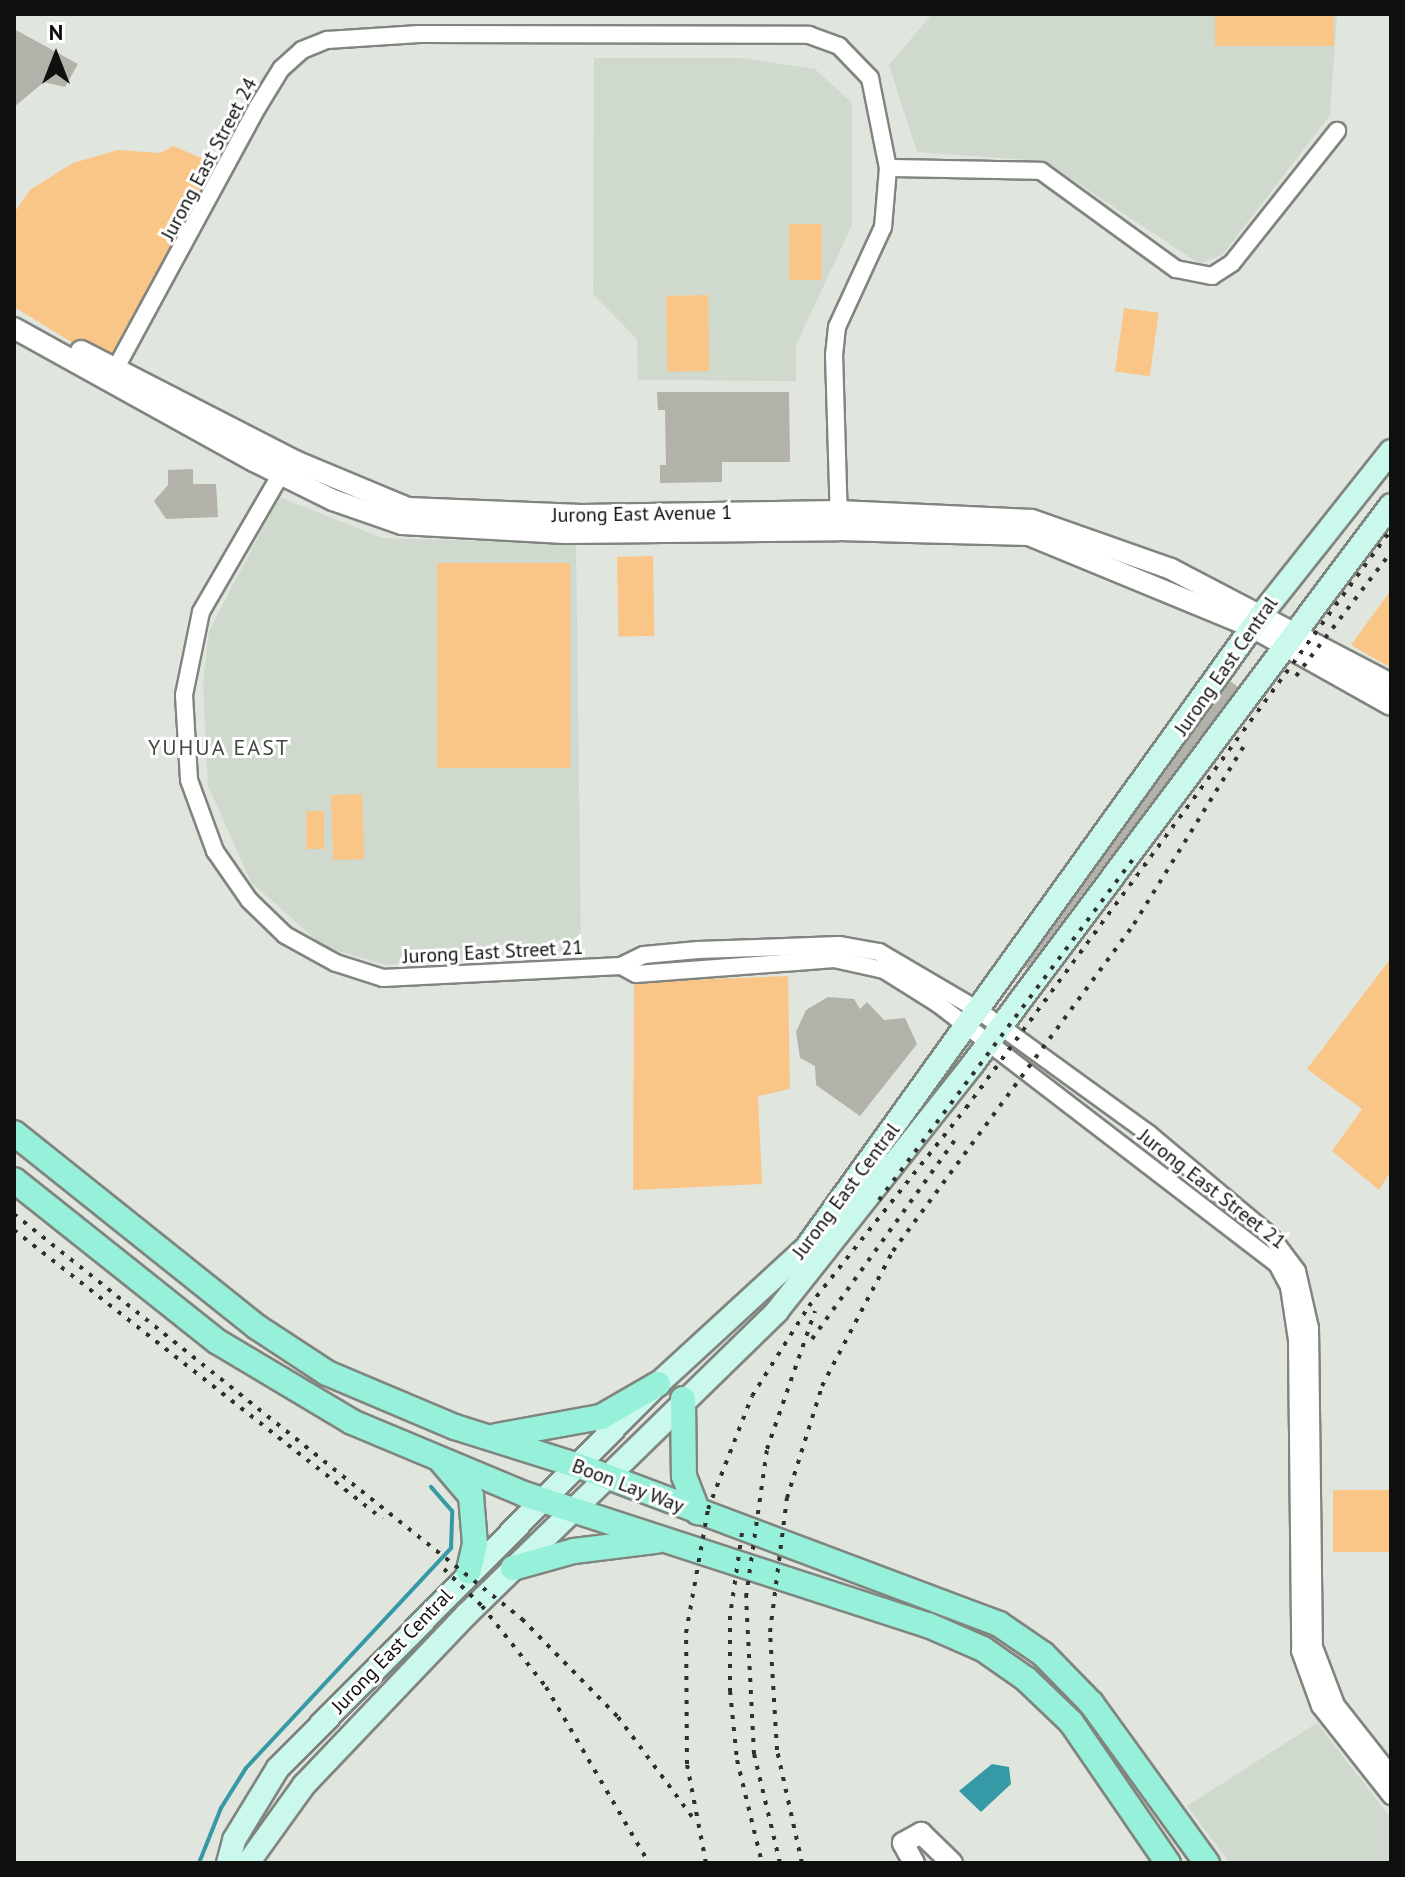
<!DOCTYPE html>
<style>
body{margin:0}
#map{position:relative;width:1405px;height:1877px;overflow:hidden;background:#e0e5de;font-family:"PT Sans",sans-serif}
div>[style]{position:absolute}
.built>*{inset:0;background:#cfd9cd}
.green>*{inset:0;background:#fac687;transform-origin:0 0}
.water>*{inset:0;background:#3699a6}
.stream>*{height:4px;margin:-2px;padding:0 2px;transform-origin:2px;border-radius:2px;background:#3699a6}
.building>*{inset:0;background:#b2b1aa}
.roads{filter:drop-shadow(2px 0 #80857f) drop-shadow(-2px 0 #80857f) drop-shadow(0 2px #80857f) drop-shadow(0 -2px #80857f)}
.minor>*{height:16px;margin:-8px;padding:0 8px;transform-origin:8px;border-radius:8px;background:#fff}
.tertiary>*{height:20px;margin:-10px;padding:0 10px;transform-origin:10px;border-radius:10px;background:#fff}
.secondary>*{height:22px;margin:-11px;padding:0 11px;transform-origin:11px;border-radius:11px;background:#cbf8ed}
.primary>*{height:24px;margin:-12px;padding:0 12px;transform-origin:12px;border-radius:12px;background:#97f1da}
.rail>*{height:4px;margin-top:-2px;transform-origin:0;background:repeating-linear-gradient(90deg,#2e312e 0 4px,transparent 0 12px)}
span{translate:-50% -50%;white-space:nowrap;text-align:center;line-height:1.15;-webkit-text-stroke:6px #fff;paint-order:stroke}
.street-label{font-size:20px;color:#0e100e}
.neighbourhood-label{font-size:22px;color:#444943;letter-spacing:2px}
.frame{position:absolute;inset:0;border:16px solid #0e100e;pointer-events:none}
.north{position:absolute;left:16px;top:16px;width:80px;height:80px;-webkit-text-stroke:6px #fff;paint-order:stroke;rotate:0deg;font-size:22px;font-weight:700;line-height:32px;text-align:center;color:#0e100e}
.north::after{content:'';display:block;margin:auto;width:28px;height:36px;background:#0e100e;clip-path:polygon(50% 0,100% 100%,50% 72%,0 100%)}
</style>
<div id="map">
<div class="built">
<i style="clip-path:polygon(932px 14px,1337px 14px,1330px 115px,1223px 254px,1200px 264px,1044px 161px,917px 152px,889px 65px)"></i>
<i style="clip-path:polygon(594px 58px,740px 58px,815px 69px,852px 103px,852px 225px,796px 345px,796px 381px,638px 380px,637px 339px,593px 294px)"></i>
<i style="clip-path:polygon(279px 497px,382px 538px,576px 544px,581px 949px,387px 965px,324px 947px,251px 882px,208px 786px,203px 685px,209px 631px)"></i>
<i style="clip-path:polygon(1317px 1723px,1391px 1818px,1391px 1863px,1230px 1863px,1187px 1806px)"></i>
</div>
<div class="green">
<i style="left:1215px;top:14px;width:119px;height:32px"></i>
<i style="clip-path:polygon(173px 146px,223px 167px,116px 369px,14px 307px,14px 213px,30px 190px,73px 163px,118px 150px,160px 153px)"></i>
<i style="left:789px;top:224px;width:33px;height:56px"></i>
<i style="left:708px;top:295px;width:76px;height:42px;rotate:89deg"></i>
<i style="left:1124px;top:308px;width:35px;height:64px;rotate:8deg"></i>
<i style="left:653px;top:556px;width:80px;height:36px;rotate:89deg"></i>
<i style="left:570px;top:563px;width:205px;height:133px;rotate:90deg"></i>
<i style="clip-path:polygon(1391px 590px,1391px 668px,1351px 645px)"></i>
<i style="left:362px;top:794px;width:65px;height:31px;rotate:88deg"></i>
<i style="left:306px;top:811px;width:18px;height:38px"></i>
<i style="clip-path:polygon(1391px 958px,1391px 1171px,1379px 1190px,1332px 1151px,1362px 1109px,1307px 1069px)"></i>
<i style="clip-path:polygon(788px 976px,790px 1089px,758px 1096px,762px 1184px,633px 1190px,634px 982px)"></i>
<i style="left:1333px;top:1490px;width:58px;height:62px"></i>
</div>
<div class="water">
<i style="clip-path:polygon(992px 1764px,1009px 1767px,1011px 1784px,981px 1812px,959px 1791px)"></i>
</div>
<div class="stream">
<i style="left:199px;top:1863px;width:59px;rotate:-68.2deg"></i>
<i style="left:221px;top:1808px;width:47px;rotate:-58deg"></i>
<i style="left:246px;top:1768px;width:301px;rotate:-47deg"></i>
<i style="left:451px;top:1548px;width:37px;rotate:-88deg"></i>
<i style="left:452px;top:1511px;width:32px;rotate:-131deg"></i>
</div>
<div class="building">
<i style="clip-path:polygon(14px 29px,78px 64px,65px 87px,44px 82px,14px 107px)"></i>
<i style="clip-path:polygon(657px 392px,789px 392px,790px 462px,722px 462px,722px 482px,660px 483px,660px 465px,666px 465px,665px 410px,658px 410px)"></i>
<i style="clip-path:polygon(193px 469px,193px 484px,216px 484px,218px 517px,166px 519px,154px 501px,168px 485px,168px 470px)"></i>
<i style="clip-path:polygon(1230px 681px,1238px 687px,1027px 968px,1025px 967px)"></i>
<i style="clip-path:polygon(828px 997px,854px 999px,860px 1009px,867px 1002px,884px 1020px,905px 1018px,917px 1044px,860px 1116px,816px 1085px,815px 1066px,800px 1058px,796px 1032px,806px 1010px)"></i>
</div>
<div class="roads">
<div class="minor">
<i style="left:888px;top:168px;width:153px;rotate:1.1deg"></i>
<i style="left:1041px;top:171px;width:167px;rotate:36deg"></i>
<i style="left:1176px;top:269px;width:37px;rotate:11deg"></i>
<i style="left:1212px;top:276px;width:24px;rotate:-33deg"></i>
<i style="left:1232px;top:263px;width:169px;rotate:-51.5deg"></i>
<i style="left:111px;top:377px;width:306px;rotate:-61.5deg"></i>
<i style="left:257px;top:108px;width:46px;rotate:-58.4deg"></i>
<i style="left:281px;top:69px;width:28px;rotate:-42deg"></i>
<i style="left:302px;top:50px;width:27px;rotate:-22deg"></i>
<i style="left:327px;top:40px;width:92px;rotate:-3.7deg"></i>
<i style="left:419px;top:34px;width:390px;rotate:0.1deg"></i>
<i style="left:809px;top:35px;width:32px;rotate:20deg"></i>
<i style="left:839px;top:46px;width:45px;rotate:45.9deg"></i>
<i style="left:870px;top:78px;width:92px;rotate:78.7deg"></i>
<i style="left:888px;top:168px;width:59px;rotate:94.8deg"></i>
<i style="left:883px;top:227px;width:110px;rotate:114.7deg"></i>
<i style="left:837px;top:327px;width:27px;rotate:96deg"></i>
<i style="left:834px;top:354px;width:166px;rotate:88.3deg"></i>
<i style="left:285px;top:467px;width:168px;rotate:120.1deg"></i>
<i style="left:201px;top:612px;width:85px;rotate:101.6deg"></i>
<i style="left:184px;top:695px;width:85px;rotate:86.6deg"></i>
<i style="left:189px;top:780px;width:76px;rotate:69.9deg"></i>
<i style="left:215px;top:851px;width:60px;rotate:55.2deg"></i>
<i style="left:249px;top:900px;width:50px;rotate:44.2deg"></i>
<i style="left:285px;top:935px;width:58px;rotate:28.8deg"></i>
<i style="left:336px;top:963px;width:49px;rotate:17.7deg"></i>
<i style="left:383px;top:978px;width:238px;rotate:-2.9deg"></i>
<i style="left:621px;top:966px;width:25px;rotate:-26deg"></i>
<i style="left:644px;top:955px;width:54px;rotate:-5.3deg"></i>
<i style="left:698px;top:950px;width:141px;rotate:-2deg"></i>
<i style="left:839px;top:945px;width:41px;rotate:9.9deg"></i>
<i style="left:879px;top:952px;width:115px;rotate:30.4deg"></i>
<i style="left:978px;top:1010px;width:211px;rotate:35.9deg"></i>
<i style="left:1149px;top:1134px;width:158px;rotate:39.9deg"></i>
<i style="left:1270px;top:1235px;width:45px;rotate:53.1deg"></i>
<i style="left:1297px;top:1271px;width:58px;rotate:77.2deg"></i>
<i style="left:1310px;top:1328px;width:319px;rotate:89.3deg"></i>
<i style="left:1314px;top:1647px;width:62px;rotate:69.2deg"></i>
<i style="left:1336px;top:1705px;width:89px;rotate:51.8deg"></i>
<i style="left:621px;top:966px;width:17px;rotate:28deg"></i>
<i style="left:636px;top:974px;width:199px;rotate:-4.3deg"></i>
<i style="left:834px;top:959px;width:51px;rotate:12.4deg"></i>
<i style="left:884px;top:970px;width:64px;rotate:32.2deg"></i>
<i style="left:938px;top:1004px;width:427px;rotate:37.5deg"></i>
<i style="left:1277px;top:1264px;width:26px;rotate:62deg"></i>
<i style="left:1289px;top:1287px;width:54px;rotate:81.4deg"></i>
<i style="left:1297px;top:1340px;width:311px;rotate:89.4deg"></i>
<i style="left:1300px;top:1651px;width:59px;rotate:70deg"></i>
<i style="left:1320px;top:1706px;width:115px;rotate:51.7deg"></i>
</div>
<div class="tertiary">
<i style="left:14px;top:328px;width:274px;rotate:29deg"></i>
<i style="left:254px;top:461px;width:88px;rotate:26.3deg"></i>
<i style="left:333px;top:500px;width:73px;rotate:19.2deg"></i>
<i style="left:402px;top:524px;width:163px;rotate:3.2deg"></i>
<i style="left:565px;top:533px;width:274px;rotate:-0.6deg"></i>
<i style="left:839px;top:530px;width:190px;rotate:1.5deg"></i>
<i style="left:1029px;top:535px;width:241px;rotate:22.4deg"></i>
<i style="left:1252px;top:627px;width:159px;rotate:29.3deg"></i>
<i style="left:81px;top:351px;width:241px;rotate:27.2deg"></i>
<i style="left:295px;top:461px;width:122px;rotate:22.6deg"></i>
<i style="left:408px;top:508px;width:173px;rotate:2.3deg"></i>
<i style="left:581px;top:515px;width:258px;rotate:-0.9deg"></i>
<i style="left:839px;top:511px;width:193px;rotate:2.7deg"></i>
<i style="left:1032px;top:520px;width:147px;rotate:19.4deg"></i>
<i style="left:1171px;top:569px;width:248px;rotate:27.6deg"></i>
<i style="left:914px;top:1863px;width:23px;rotate:-119deg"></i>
<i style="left:903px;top:1843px;width:21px;rotate:-29deg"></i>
<i style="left:921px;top:1833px;width:43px;rotate:44.1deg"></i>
</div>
<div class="secondary">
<i style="left:228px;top:1863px;width:24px;rotate:-75deg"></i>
<i style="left:234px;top:1840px;width:84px;rotate:-58.6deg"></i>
<i style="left:278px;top:1768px;width:540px;rotate:-45.3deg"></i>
<i style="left:658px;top:1384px;width:201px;rotate:-42.6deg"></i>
<i style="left:806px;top:1248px;width:780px;rotate:-54.29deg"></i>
<i style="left:1261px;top:615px;width:209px;rotate:-51.6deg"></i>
<i style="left:248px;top:1863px;width:96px;rotate:-54.3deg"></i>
<i style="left:304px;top:1785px;width:236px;rotate:-46.4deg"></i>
<i style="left:467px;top:1614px;width:433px;rotate:-44.3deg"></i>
<i style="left:777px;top:1311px;width:314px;rotate:-51.6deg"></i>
<i style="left:972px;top:1065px;width:699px;rotate:-53.2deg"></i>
</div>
<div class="primary">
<i style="left:14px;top:1133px;width:311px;rotate:38.6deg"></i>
<i style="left:257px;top:1327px;width:84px;rotate:33.3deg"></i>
<i style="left:327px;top:1373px;width:139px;rotate:22.9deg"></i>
<i style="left:455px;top:1427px;width:130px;rotate:17.5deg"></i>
<i style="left:579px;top:1466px;width:449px;rotate:20.6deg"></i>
<i style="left:999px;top:1624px;width:53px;rotate:34.3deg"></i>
<i style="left:1043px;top:1654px;width:69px;rotate:45.6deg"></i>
<i style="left:1091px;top:1703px;width:198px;rotate:54.1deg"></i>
<i style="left:14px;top:1180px;width:260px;rotate:38.5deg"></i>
<i style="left:218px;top:1342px;width:156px;rotate:30.8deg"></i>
<i style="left:352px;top:1422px;width:186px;rotate:22.7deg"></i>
<i style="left:524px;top:1494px;width:425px;rotate:18deg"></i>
<i style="left:928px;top:1625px;width:60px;rotate:23.6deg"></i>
<i style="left:983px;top:1649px;width:52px;rotate:34.9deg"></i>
<i style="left:1026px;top:1679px;width:62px;rotate:43.7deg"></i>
<i style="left:1071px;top:1722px;width:171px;rotate:55.5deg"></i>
<i style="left:683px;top:1399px;width:77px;rotate:89.3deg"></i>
<i style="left:684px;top:1476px;width:39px;rotate:69deg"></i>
<i style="left:496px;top:1436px;width:107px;rotate:-10.3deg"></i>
<i style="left:601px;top:1417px;width:66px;rotate:-30.1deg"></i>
<i style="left:442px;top:1462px;width:45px;rotate:49.5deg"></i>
<i style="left:471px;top:1496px;width:48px;rotate:85.2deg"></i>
<i style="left:475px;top:1544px;width:28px;rotate:103deg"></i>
<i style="left:513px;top:1568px;width:63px;rotate:-15.6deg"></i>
<i style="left:574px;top:1551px;width:83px;rotate:-7deg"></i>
</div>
</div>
<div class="rail">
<i style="left:1296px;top:676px;width:156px;rotate:-52.5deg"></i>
<i style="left:879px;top:1200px;width:432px;rotate:-53.3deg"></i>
<i style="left:14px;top:1214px;width:650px;rotate:38.56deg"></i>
<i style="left:522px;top:1619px;width:137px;rotate:45.6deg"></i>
<i style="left:618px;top:1717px;width:126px;rotate:53.4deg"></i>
<i style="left:14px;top:1230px;width:468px;rotate:38.1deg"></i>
<i style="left:812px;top:1339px;width:249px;rotate:-54.3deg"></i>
<i style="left:742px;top:1533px;width:84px;rotate:98.2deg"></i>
<i style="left:730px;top:1616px;width:75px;rotate:90deg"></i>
<i style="left:730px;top:1691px;width:69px;rotate:84.2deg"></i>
<i style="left:737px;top:1760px;width:106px;rotate:76.4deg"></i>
<i style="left:444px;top:1569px;width:53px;rotate:44.2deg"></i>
<i style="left:482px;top:1606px;width:103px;rotate:51.7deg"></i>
<i style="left:546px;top:1687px;width:204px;rotate:59.7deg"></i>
<i style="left:706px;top:1863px;width:101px;rotate:-100.9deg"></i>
<i style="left:687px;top:1764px;width:131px;rotate:-90.4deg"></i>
<i style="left:686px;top:1633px;width:126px;rotate:-79.9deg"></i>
<i style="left:708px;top:1509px;width:121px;rotate:-68.7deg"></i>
<i style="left:752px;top:1396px;width:107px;rotate:-57.7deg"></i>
<i style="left:809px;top:1306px;width:253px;rotate:-51.6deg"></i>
<i style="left:966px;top:1108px;width:717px;rotate:-53.67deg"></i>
<i style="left:780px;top:1863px;width:112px;rotate:-103.4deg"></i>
<i style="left:754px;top:1754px;width:157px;rotate:-92.9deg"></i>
<i style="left:746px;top:1597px;width:149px;rotate:-81.9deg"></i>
<i style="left:767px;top:1449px;width:146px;rotate:-70.8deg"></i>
<i style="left:802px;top:1863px;width:116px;rotate:-102.5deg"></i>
<i style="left:777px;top:1750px;width:118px;rotate:-93.4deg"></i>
<i style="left:770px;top:1632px;width:135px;rotate:-82.8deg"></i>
<i style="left:787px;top:1498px;width:117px;rotate:-72.6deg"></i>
<i style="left:822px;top:1386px;width:153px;rotate:-62.3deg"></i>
<i style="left:893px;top:1251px;width:406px;rotate:-53.6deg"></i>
<i style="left:1134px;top:924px;width:215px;rotate:-58.3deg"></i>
</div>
<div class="street-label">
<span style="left:209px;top:159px;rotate:-62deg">Jurong East Street 24</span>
<span style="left:642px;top:514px;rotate:-1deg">Jurong East Avenue 1</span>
<span style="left:1226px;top:666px;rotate:-55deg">Jurong East Central</span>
<span style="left:493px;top:952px;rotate:-3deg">Jurong East Street 21</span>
<span style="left:1212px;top:1189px;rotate:38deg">Jurong East Street 21</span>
<span style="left:846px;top:1191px;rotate:-53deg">Jurong East Central</span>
<span style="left:628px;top:1486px;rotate:21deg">Boon Lay Way</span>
<span style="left:392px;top:1651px;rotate:-46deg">Jurong East Central</span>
</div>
<div class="neighbourhood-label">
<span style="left:219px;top:748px">YUHUA EAST</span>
</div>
<div class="frame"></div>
<div class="north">N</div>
</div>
